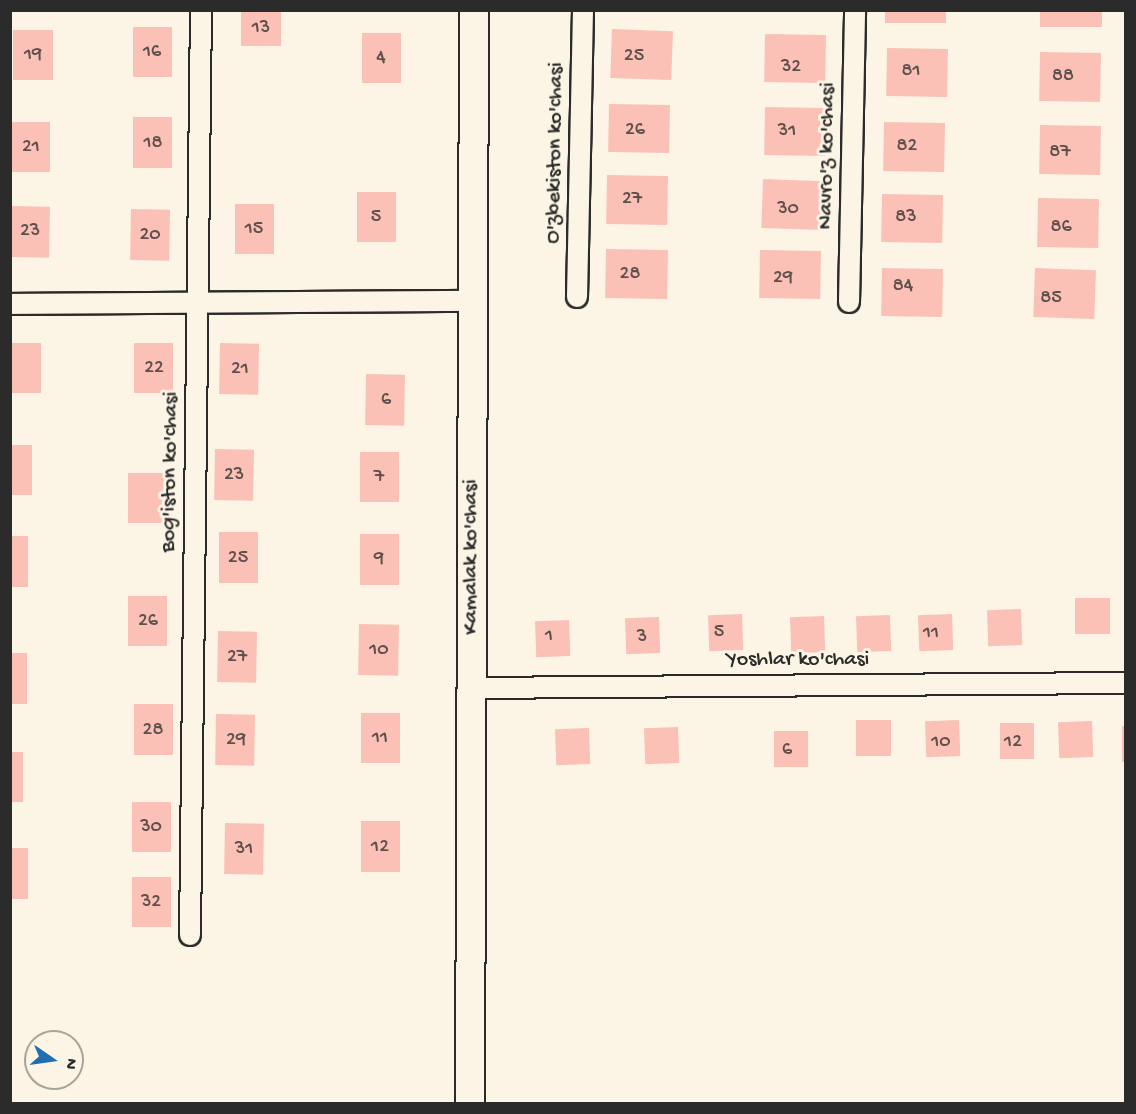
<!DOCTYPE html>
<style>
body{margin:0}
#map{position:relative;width:1136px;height:1114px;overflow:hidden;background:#fcf5e5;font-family:"Gochi Hand",sans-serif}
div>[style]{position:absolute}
.building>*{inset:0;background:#fcc1b6;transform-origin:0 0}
.roads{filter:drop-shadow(2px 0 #2b2b2b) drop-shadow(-2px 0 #2b2b2b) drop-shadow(0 2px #2b2b2b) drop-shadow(0 -2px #2b2b2b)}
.minor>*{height:20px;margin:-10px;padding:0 10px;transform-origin:10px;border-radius:10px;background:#fcf5e5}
.secondary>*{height:28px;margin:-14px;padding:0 14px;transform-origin:14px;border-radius:14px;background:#fcf5e5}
span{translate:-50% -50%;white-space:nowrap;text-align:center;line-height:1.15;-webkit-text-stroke:6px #fcf5e5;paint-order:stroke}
.number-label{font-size:20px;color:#5f504e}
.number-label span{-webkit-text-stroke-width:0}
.street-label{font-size:22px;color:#2b2b2b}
.frame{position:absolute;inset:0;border:12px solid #2b2b2b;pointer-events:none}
.north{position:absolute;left:24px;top:1030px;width:60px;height:60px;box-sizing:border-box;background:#fcf5e5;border:2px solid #a8a49b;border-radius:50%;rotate:103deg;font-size:16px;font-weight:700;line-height:24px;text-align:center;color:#2b2b2b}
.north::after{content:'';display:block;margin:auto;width:21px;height:27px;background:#1f6fb2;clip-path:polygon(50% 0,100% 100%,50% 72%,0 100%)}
</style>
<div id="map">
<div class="building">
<i style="left:241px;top:10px;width:40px;height:36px"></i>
<i style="left:885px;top:10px;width:61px;height:13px"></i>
<i style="left:1040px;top:10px;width:62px;height:17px"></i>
<i style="left:133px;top:27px;width:39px;height:50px"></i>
<i style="left:612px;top:29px;width:61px;height:49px;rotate:2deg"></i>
<i style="left:13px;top:30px;width:40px;height:50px"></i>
<i style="left:362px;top:33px;width:39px;height:50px"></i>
<i style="left:765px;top:34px;width:61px;height:48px;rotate:1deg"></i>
<i style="left:887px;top:48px;width:61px;height:48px;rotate:1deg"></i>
<i style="left:1040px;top:52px;width:61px;height:49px;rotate:1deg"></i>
<i style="left:609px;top:104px;width:61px;height:48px;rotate:1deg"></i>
<i style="left:765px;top:107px;width:61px;height:48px;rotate:1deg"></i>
<i style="left:133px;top:117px;width:39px;height:51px"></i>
<i style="left:11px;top:122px;width:39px;height:50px"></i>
<i style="left:884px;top:122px;width:61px;height:49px;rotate:1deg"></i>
<i style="left:1040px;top:125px;width:61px;height:49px;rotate:1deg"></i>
<i style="left:607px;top:175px;width:61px;height:49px;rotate:1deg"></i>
<i style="left:763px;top:179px;width:61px;height:49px;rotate:2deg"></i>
<i style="left:357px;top:192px;width:39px;height:50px"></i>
<i style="left:882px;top:194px;width:61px;height:48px;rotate:1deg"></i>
<i style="left:1038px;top:198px;width:61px;height:49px;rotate:1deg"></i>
<i style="left:235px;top:204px;width:39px;height:50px"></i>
<i style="left:11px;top:206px;width:39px;height:51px;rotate:1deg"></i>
<i style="left:131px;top:209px;width:39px;height:51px;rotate:1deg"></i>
<i style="left:606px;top:249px;width:62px;height:49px;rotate:1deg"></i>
<i style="left:760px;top:250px;width:61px;height:48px;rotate:1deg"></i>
<i style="left:882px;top:268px;width:61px;height:48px;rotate:1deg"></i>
<i style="left:1035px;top:268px;width:61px;height:49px;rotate:2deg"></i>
<i style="left:10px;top:343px;width:31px;height:50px"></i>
<i style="left:134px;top:343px;width:39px;height:50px"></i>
<i style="left:220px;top:343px;width:39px;height:51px;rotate:1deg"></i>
<i style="left:366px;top:374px;width:39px;height:51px;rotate:1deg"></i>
<i style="left:10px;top:445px;width:22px;height:50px"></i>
<i style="left:215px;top:449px;width:39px;height:51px;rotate:1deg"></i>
<i style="left:360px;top:452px;width:39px;height:50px"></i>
<i style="left:128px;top:473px;width:39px;height:50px"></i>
<i style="left:219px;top:532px;width:39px;height:51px"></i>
<i style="left:360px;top:534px;width:39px;height:51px"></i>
<i style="left:10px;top:536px;width:18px;height:51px"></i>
<i style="left:128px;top:596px;width:39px;height:50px"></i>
<i style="left:1110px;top:598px;width:36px;height:35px;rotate:90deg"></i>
<i style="left:1021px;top:609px;width:36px;height:34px;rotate:88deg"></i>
<i style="left:742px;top:614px;width:36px;height:34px;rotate:88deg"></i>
<i style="left:952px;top:614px;width:36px;height:34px;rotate:88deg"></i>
<i style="left:890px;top:615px;width:36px;height:34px;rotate:88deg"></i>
<i style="left:824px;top:616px;width:36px;height:34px;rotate:88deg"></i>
<i style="left:659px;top:617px;width:36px;height:34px;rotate:88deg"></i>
<i style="left:569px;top:620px;width:36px;height:34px;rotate:88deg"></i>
<i style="left:359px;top:624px;width:40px;height:51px;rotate:1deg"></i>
<i style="left:218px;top:631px;width:39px;height:51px;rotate:1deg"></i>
<i style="left:10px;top:653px;width:17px;height:51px"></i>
<i style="left:134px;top:704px;width:39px;height:51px"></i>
<i style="left:361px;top:713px;width:39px;height:50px"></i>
<i style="left:216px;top:714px;width:39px;height:51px;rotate:1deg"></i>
<i style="left:891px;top:720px;width:36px;height:35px;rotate:90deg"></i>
<i style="left:959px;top:720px;width:36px;height:34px;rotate:88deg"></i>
<i style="left:1092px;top:721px;width:36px;height:34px;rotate:88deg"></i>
<i style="left:1000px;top:723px;width:34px;height:36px"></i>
<i style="left:1122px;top:726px;width:4px;height:36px"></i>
<i style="left:678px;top:727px;width:36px;height:34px;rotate:88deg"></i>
<i style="left:589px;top:728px;width:36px;height:34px;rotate:88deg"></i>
<i style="left:774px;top:731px;width:34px;height:36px"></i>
<i style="left:10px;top:752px;width:13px;height:50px"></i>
<i style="left:132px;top:802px;width:39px;height:50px"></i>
<i style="left:361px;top:821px;width:39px;height:51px"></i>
<i style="left:225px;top:823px;width:39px;height:51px;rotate:1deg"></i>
<i style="left:10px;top:848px;width:18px;height:51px"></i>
<i style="left:132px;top:877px;width:39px;height:50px"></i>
</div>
<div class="roads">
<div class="minor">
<i style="left:577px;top:297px;width:287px;rotate:-88.8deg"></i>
<i style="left:849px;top:302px;width:292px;rotate:-88.8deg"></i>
<i style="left:10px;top:304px;width:463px;rotate:-0.4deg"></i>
<i style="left:471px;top:688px;width:655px;rotate:-0.44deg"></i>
<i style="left:190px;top:935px;width:925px;rotate:-89.32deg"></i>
</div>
<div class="secondary">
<i style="left:470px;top:1104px;width:1094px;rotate:-89.79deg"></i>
</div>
</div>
<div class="number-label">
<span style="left:261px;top:28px">13</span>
<span style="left:152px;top:52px">16</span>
<span style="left:33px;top:55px">19</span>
<span style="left:634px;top:56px">25</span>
<span style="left:381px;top:58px">4</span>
<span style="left:791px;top:67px">32</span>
<span style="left:911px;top:71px">81</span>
<span style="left:1063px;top:76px">88</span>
<span style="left:635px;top:130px">26</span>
<span style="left:787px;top:131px">31</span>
<span style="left:153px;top:143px">18</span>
<span style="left:907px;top:146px">82</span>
<span style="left:31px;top:147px">21</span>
<span style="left:1060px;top:152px">87</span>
<span style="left:632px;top:199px">27</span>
<span style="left:788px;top:209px">30</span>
<span style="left:376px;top:217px">5</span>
<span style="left:906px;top:217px">83</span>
<span style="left:1061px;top:227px">86</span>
<span style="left:254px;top:229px">15</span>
<span style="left:30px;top:231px">23</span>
<span style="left:150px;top:235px">20</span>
<span style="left:630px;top:274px">28</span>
<span style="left:783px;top:278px">29</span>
<span style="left:903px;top:286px">84</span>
<span style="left:1051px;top:298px">85</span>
<span style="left:154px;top:368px">22</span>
<span style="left:240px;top:369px">21</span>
<span style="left:386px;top:400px">6</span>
<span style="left:234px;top:475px">23</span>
<span style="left:379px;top:477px">7</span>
<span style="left:238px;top:558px">25</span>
<span style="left:379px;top:559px">9</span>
<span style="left:148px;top:621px">26</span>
<span style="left:719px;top:632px">5</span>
<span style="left:931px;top:633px">11</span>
<span style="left:549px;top:636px">1</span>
<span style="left:642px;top:637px">3</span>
<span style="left:379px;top:650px">10</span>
<span style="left:237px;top:657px">27</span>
<span style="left:153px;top:730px">28</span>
<span style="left:380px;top:738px">11</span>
<span style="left:236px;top:740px">29</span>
<span style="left:941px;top:742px">10</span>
<span style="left:1013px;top:742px">12</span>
<span style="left:787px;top:750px">6</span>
<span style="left:151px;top:827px">30</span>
<span style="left:380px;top:847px">12</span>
<span style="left:244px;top:849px">31</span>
<span style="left:151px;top:902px">32</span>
</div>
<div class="street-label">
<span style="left:556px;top:153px;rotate:-89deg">O'zbekiston ko'chasi</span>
<span style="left:828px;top:156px;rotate:-89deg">Navro'z ko'chasi</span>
<span style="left:171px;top:472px;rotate:-89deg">Bog'iston ko'chasi</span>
<span style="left:472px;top:557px;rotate:-90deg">Kamalak ko'chasi</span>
<span style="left:798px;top:661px">Yoshlar ko'chasi</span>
</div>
<div class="frame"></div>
<div class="north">N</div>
</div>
